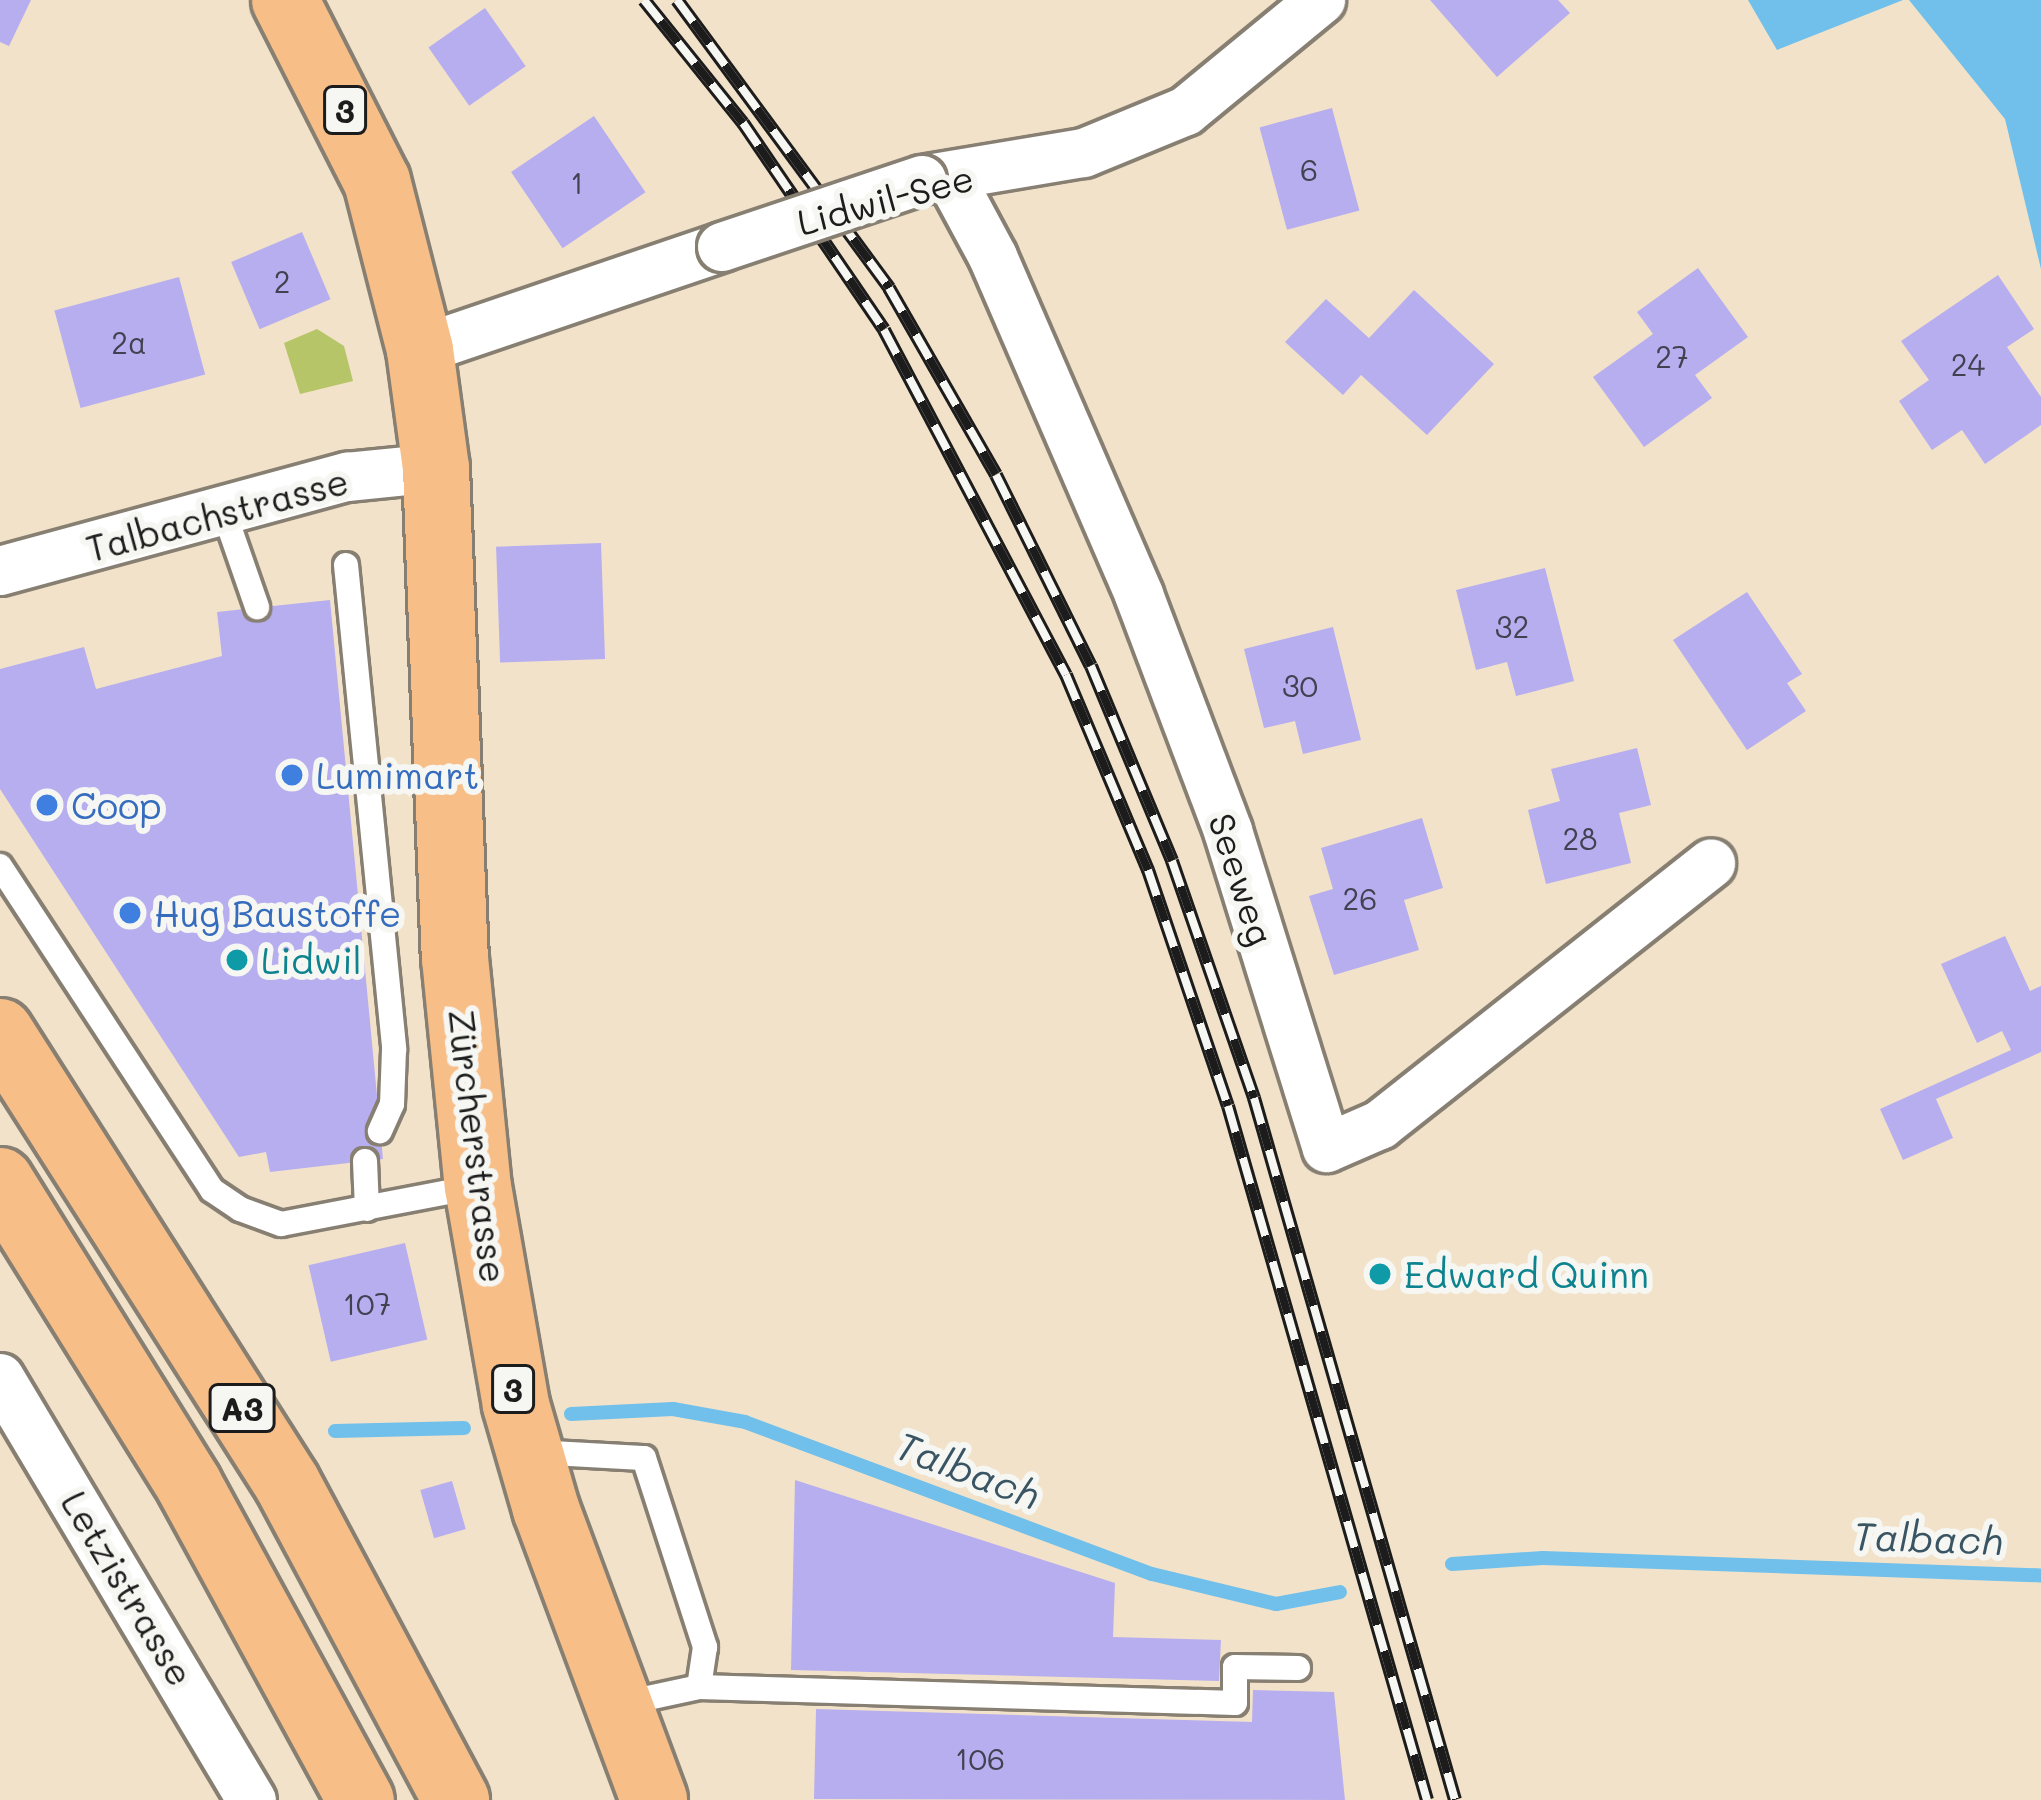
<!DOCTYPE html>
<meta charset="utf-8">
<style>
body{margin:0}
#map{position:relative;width:2041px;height:1800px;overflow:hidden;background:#f2e2c9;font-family:Mali,sans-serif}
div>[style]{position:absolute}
.green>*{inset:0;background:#b6c568}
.water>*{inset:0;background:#70c0eb}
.stream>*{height:14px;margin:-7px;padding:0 7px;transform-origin:7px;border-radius:7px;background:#70c0eb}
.building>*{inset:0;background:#b7aeef;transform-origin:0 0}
.roads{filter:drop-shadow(3px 0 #877f72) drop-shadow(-3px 0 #877f72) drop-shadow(0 3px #877f72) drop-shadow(0 -3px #877f72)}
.service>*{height:24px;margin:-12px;padding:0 12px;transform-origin:12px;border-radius:12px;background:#fff}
.minor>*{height:48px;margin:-24px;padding:0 24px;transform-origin:24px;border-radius:24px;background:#fff}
.primary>*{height:66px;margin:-33px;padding:0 33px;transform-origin:33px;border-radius:33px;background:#f7be88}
.motorway>*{height:66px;margin:-33px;padding:0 33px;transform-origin:33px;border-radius:33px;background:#f7be88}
.rail>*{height:14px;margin-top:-7px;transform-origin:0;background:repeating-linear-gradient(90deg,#f6f6f2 0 27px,#1c1c1c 0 54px);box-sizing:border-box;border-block:3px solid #1c1c1c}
.bridges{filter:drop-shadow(3px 0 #877f72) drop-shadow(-3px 0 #877f72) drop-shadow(0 3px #877f72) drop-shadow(0 -3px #877f72)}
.minor-bridge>*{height:48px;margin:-24px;padding:0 24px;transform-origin:24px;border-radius:24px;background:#fff}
.dots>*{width:33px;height:33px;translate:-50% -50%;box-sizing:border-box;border:6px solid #f6f6f2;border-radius:50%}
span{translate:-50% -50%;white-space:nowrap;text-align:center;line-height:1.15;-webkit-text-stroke:12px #f6f6f2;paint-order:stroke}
.number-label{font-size:30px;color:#434051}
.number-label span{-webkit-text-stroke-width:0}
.shield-label span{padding:3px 9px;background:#f6f6f2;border:3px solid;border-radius:9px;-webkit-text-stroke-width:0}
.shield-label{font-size:33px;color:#1c1c1c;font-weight:700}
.street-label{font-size:36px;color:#1c1c1c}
.shop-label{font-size:36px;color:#366cbe}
.left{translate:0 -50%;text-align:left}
.culture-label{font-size:36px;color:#0d838f}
.water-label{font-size:39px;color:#395564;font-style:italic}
</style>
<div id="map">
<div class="green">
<i style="clip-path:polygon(317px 329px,344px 346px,353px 381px,300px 394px,284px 343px)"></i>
</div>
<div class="water">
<i style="clip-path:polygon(1748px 0,1903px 0,1777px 50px)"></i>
<i style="clip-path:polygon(1909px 0,2041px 0,2041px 269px,2005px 119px)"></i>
</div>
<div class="stream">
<i style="left:571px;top:1414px;width:102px;rotate:-2.8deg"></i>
<i style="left:673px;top:1409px;width:73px;rotate:10.2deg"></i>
<i style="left:745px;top:1422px;width:434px;rotate:20.5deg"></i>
<i style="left:1152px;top:1574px;width:128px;rotate:13.6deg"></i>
<i style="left:1276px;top:1604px;width:65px;rotate:-10.6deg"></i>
<i style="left:335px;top:1431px;width:129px;rotate:-1.3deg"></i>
<i style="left:1452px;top:1564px;width:91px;rotate:-3.8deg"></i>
<i style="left:1543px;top:1558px;width:498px;rotate:2deg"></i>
</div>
<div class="building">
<i style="clip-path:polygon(0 0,31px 0,9px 46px,0 42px)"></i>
<i style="clip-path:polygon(1430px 0,1558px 0,1570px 13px,1497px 77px)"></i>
<i style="left:485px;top:8px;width:71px;height:69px;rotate:55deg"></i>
<i style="left:1332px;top:108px;width:106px;height:75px;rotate:75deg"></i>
<i style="left:594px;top:116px;width:92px;height:100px;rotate:56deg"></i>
<i style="left:302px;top:232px;width:73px;height:77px;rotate:67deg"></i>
<i style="clip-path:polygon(1698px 268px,1748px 337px,1695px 375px,1712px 398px,1644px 447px,1593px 377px,1653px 334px,1637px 312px)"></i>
<i style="clip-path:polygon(1998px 275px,2034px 329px,2007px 347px,2041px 397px,2041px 425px,1985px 464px,1962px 430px,1932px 450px,1899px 401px,1929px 380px,1901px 341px)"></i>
<i style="left:179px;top:277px;width:101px;height:129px;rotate:75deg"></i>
<i style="clip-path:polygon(1414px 290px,1494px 364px,1427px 435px,1361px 375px,1343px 395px,1285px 342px,1326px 299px,1369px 338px)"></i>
<i style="left:601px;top:543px;width:116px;height:105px;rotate:88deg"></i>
<i style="clip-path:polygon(1545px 568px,1574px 681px,1516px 696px,1507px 662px,1476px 670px,1456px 590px)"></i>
<i style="clip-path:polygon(1747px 592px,1802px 674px,1787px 683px,1806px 711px,1747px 750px,1673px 640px)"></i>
<i style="clip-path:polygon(330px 600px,383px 1159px,270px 1172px,266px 1152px,239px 1157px,0 789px,0 669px,84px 647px,96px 689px,222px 656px,217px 612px)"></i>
<i style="clip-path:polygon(1333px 627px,1361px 740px,1303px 754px,1295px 721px,1264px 728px,1244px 649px)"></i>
<i style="clip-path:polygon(1637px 748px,1651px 805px,1619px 813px,1631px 863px,1546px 884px,1528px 810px,1560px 801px,1551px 769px)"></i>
<i style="clip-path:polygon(1422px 818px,1443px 888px,1404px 900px,1419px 950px,1334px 975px,1309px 896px,1333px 889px,1321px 848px)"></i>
<i style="clip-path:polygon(2005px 936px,2030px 991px,2041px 986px,2041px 1052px,1936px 1099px,1953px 1138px,1903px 1160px,1880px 1109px,2011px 1050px,2002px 1031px,1977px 1043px,1941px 964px)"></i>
<i style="left:405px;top:1243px;width:99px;height:99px;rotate:77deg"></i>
<i style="clip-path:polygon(795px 1480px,1115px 1583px,1113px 1637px,1221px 1640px,1219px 1681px,791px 1670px)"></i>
<i style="left:452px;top:1481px;width:50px;height:33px;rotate:74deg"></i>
<i style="clip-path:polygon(1253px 1690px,1334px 1692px,1345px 1800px,814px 1799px,816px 1709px,1252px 1722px)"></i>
</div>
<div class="roads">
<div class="service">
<i style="left:224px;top:512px;width:101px;rotate:70.8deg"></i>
<i style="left:346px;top:565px;width:487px;rotate:84.3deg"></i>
<i style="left:394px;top:1050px;width:54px;rotate:92.1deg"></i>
<i style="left:392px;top:1104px;width:30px;rotate:114deg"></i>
<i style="left:0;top:866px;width:387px;rotate:56.8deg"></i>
<i style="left:212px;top:1190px;width:34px;rotate:34deg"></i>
<i style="left:240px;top:1209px;width:44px;rotate:20.1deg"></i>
<i style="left:281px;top:1224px;width:197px;rotate:-10.8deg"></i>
<i style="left:365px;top:1161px;width:48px;rotate:87.6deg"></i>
<i style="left:532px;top:1452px;width:112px;rotate:3.1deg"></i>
<i style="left:644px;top:1458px;width:199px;rotate:72.1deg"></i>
<i style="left:705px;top:1647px;width:40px;rotate:98.5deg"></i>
<i style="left:620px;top:1704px;width:81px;rotate:-12.1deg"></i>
<i style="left:699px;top:1687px;width:536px;rotate:1.71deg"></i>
<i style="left:1235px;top:1703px;width:36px;rotate:-90deg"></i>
<i style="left:1235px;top:1667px;width:63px;rotate:0.9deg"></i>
</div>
<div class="minor">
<i style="left:950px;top:177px;width:91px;rotate:61.7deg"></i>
<i style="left:993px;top:257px;width:368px;rotate:66.6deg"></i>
<i style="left:1139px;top:595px;width:252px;rotate:69.3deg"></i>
<i style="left:1228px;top:831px;width:332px;rotate:72.7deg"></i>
<i style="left:1327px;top:1148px;width:58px;rotate:-23.5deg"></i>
<i style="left:1380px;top:1125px;width:422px;rotate:-38.3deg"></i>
<i style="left:922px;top:180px;width:164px;rotate:-9.5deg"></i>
<i style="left:1084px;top:153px;width:110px;rotate:-22.4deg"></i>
<i style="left:1186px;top:111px;width:175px;rotate:-39.4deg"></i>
<i style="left:420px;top:350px;width:319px;rotate:-18.8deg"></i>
<i style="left:0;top:571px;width:360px;rotate:-15.2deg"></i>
<i style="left:347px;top:477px;width:89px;rotate:-5.8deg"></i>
<i style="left:0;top:1378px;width:492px;rotate:59.2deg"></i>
</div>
<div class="primary">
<i style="left:285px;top:0;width:203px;rotate:63.1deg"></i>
<i style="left:377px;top:181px;width:174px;rotate:75.7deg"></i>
<i style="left:420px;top:350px;width:119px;rotate:82.3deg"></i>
<i style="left:436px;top:468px;width:490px;rotate:87.8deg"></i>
<i style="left:455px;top:958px;width:230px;rotate:84.3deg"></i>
<i style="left:478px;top:1187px;width:221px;rotate:80.1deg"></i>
<i style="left:516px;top:1405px;width:108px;rotate:73.9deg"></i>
<i style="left:546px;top:1509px;width:310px;rotate:69.6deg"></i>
</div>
<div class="motorway">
<i style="left:0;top:1032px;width:535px;rotate:57.53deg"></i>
<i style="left:287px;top:1483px;width:359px;rotate:61.9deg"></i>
<i style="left:0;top:1181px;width:358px;rotate:58.1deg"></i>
<i style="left:189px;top:1485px;width:359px;rotate:61.4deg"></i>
</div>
</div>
<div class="rail">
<i style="left:644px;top:0;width:158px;rotate:51.2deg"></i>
<i style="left:743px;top:123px;width:250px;rotate:55.7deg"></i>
<i style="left:884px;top:330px;width:390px;rotate:62.2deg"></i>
<i style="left:1066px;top:675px;width:212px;rotate:67.2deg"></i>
<i style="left:1148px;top:870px;width:249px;rotate:71.3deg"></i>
<i style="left:1228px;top:1106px;width:722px;rotate:74deg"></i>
<i style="left:677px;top:0;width:358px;rotate:53.6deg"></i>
<i style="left:889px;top:288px;width:215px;rotate:60.2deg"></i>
<i style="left:996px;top:475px;width:213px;rotate:63.6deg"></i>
<i style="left:1091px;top:666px;width:211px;rotate:67.4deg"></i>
<i style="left:1172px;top:861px;width:251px;rotate:70.9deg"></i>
<i style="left:1254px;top:1098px;width:730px;rotate:74.02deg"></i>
</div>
<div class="bridges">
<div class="minor-bridge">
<i style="left:722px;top:247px;width:211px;rotate:-18.5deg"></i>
</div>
</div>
<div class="dots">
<i style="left:292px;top:775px;background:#3f7fe0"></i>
<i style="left:47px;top:805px;background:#3f7fe0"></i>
<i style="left:130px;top:913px;background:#3f7fe0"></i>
<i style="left:237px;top:960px;background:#0f9aa8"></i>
<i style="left:1380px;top:1274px;background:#0f9aa8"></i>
</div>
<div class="number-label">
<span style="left:1309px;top:169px">6</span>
<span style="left:577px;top:182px">1</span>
<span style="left:282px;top:281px">2</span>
<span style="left:129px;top:342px">2a</span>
<span style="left:1672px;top:356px">27</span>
<span style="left:1968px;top:364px">24</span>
<span style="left:1512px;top:626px">32</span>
<span style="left:1300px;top:685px">30</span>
<span style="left:1580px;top:838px">28</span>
<span style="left:1360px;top:898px">26</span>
<span style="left:367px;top:1303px">107</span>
<span style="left:980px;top:1758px">106</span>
</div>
<div class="shield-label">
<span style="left:345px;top:110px">3</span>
<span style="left:513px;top:1389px">3</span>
<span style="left:242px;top:1408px">A3</span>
</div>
<div class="street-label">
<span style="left:885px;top:199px;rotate:-15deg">Lidwil-See</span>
<span style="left:217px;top:514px;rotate:-15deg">Talbachstrasse</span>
<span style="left:1242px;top:879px;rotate:72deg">Seeweg</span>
<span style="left:478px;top:1146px;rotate:83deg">Zürcherstrasse</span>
<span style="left:128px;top:1588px;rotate:59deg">Letzistrasse</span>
</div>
<div class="shop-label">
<span class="left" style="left:316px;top:775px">Lumimart</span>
<span class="left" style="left:71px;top:805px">Coop</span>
<span class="left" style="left:154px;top:913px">Hug Baustoffe</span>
</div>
<div class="culture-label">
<span class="left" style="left:261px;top:960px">Lidwil</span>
<span class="left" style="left:1404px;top:1274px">Edward Quinn</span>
</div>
<div class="water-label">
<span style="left:968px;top:1470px;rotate:21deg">Talbach</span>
<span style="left:1928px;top:1538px;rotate:2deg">Talbach</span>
</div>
</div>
